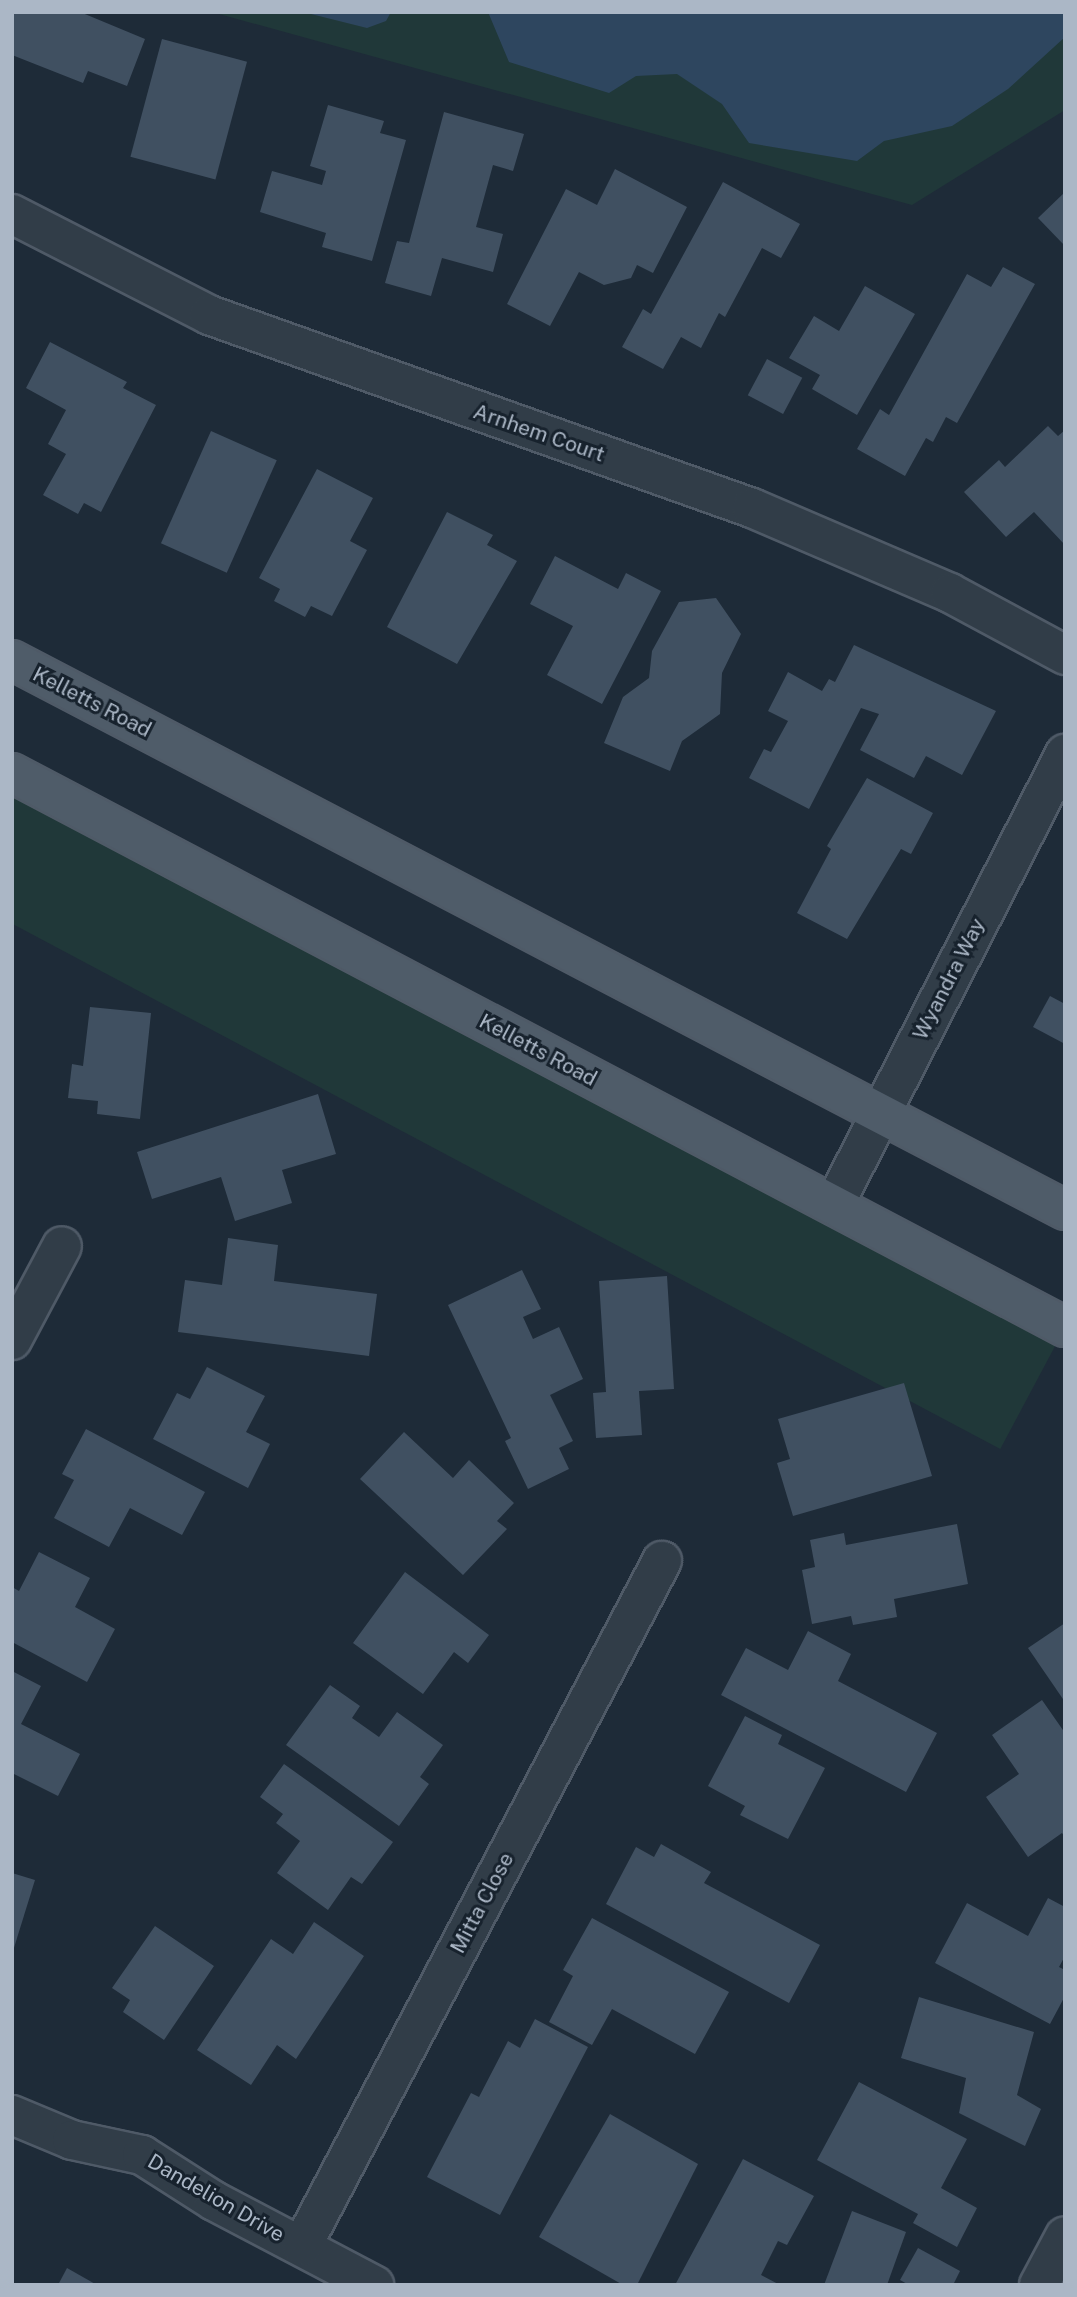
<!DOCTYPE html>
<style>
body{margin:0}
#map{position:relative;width:1077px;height:2297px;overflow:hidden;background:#1e2b38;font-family:"Public Sans",sans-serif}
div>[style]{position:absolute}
.green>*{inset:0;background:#203839;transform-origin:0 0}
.water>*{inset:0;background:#2e465f}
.building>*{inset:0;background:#405061;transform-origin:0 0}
.roads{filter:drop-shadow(2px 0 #4f5a67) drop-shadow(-2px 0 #4f5a67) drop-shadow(0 2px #4f5a67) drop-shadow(0 -2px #4f5a67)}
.minor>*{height:38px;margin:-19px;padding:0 19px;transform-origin:19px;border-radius:19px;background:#313d48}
.primary>*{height:38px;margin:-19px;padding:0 19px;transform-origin:19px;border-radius:19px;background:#4f5c69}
span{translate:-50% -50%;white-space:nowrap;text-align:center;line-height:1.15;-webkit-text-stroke:6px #17222d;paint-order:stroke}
.street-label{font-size:21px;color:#abb7c6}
.frame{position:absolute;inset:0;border:14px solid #abb7c6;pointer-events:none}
</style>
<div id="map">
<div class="green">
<i style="clip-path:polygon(212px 12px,1065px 12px,1065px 110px,912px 205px)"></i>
<i style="left:12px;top:773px;width:1190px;height:133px;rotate:28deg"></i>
</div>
<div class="water">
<i style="clip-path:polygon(303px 12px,391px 12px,386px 21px,367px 28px)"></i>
<i style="clip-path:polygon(488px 12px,1065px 12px,1065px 37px,1008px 89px,952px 126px,884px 141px,857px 161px,749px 143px,722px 104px,677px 74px,636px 76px,609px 93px,509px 62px)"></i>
</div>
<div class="building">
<i style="clip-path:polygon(12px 12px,80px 12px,145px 39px,127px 86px,88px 71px,83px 83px,12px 55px)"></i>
<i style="left:162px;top:39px;width:88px;height:122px;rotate:15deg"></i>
<i style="clip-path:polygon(328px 105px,384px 121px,380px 133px,406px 140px,372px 261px,322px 247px,326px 233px,260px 212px,272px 171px,322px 185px,326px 171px,310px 166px)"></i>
<i style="clip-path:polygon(444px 112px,524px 134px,513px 171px,493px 165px,476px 227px,503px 234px,493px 272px,442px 258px,431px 296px,385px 283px,397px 241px,409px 243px)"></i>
<i style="clip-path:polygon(615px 169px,687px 207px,653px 273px,637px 265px,631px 278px,604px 285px,579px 272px,550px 326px,507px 304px,566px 189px,597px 205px)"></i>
<i style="clip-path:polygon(723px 182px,800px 224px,781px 258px,762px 248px,725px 317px,719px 313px,701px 348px,681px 337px,663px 369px,622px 347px,643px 309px,651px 314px)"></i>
<i style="clip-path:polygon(1065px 192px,1065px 246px,1038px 218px)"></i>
<i style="clip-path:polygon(1003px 267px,1035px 284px,957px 423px,946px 417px,933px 442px,926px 438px,905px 476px,857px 449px,880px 409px,889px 415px,967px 274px,991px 287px)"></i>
<i style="clip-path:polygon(865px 286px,915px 314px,857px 415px,812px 389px,820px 375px,789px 358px,814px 316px,839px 331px)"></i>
<i style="clip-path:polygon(50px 342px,127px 382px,123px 388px,156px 405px,101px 512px,84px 503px,78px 514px,43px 495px,66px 454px,48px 444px,66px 410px,26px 388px)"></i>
<i style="left:767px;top:359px;width:40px;height:41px;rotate:28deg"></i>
<i style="clip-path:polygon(1048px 426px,1058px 436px,1065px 430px,1065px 545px,1034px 512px,1006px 537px,964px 492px,999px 460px,1005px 467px)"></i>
<i style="left:211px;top:431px;width:72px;height:123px;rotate:24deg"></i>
<i style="clip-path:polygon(317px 469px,373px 498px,350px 541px,367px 550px,332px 616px,311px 606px,305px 617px,274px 601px,280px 589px,259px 578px)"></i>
<i style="clip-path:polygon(447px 512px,493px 535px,487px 545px,517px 561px,457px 664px,387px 627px)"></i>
<i style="clip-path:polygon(555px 556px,618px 589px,626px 573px,661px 591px,602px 704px,547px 675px,573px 626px,530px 604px)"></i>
<i style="clip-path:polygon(716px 598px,741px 634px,722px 673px,720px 714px,682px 741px,670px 771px,604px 743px,623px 697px,649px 678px,652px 651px,679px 602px)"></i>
<i style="clip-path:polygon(854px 645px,996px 711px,962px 775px,926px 756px,914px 778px,860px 750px,879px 714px,861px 708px,809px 809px,749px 778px,764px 749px,771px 752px,788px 721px,768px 711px,788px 672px,822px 691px,829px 679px,835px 682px)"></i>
<i style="clip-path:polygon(867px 778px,933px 813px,911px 854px,901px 849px,847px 939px,797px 913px,831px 849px,827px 846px)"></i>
<i style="clip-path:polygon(1050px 996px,1065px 1004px,1065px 1044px,1033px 1027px)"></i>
<i style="clip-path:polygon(90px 1007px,151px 1013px,140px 1119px,97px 1114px,98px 1101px,68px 1098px,72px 1064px,83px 1066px)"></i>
<i style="clip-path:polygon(318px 1094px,336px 1154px,282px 1170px,292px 1203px,235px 1221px,221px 1177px,152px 1199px,137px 1152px)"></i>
<i style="clip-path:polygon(228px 1238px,278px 1245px,274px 1281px,377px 1294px,369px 1356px,178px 1332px,185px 1280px,222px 1285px)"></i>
<i style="clip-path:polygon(522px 1270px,541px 1309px,523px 1317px,533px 1339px,559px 1327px,583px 1379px,550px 1395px,573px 1441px,559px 1448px,569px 1469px,528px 1489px,505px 1441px,511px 1438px,448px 1305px)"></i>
<i style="clip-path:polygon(667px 1276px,674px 1389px,639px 1391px,642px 1435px,596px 1438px,593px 1393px,606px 1392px,599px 1281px)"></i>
<i style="clip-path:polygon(207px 1367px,265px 1396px,246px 1432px,270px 1444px,248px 1488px,153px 1439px,177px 1393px,190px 1399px)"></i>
<i style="clip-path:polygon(904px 1383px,932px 1476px,793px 1516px,777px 1463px,790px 1459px,778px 1419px)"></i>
<i style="clip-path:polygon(86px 1429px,205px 1492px,182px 1535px,130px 1508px,109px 1547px,54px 1518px,74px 1480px,62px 1474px)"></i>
<i style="clip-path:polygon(404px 1432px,453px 1478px,469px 1460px,514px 1503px,497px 1521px,507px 1529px,463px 1575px,360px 1479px)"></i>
<i style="clip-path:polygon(957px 1524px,968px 1584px,894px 1599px,897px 1617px,853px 1625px,851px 1616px,812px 1624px,802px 1570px,815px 1567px,810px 1540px,844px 1533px,846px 1545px)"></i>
<i style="clip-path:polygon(39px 1552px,90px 1578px,75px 1607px,115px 1629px,87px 1682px,12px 1642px,12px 1587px,19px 1591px)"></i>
<i style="clip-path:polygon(405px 1572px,489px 1635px,468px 1663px,454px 1652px,423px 1694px,353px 1643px)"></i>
<i style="clip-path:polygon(1065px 1623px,1065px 1702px,1028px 1648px)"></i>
<i style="clip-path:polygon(808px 1631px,851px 1654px,838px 1681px,937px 1733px,906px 1792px,721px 1695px,746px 1648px,788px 1670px)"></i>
<i style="clip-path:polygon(12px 1671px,41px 1686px,21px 1724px,80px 1754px,58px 1796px,12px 1773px)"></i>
<i style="clip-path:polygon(330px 1685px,360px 1706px,352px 1718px,379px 1737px,397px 1712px,443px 1745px,420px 1777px,429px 1784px,399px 1826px,286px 1745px)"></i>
<i style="clip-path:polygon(1042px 1700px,1065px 1733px,1065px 1837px,1062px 1833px,1028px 1857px,986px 1797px,1019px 1774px,992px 1735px)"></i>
<i style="clip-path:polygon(745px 1716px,782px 1735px,778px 1744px,825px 1768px,788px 1839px,740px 1815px,745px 1806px,708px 1786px)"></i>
<i style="clip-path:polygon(284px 1764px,393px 1842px,362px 1884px,351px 1877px,328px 1910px,277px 1873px,300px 1841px,276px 1823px,283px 1814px,260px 1797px)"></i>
<i style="clip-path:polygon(661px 1844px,711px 1872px,704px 1883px,820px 1945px,789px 2003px,606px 1904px,636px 1847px,654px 1857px)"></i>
<i style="clip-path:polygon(12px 1873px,35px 1880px,13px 1951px,12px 1951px)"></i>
<i style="clip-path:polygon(1048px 1898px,1065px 1907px,1065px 1956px,1059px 1967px,1065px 1970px,1065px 1996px,1050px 2024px,935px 1963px,967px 1903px,1028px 1936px)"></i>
<i style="clip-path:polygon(592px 1918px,729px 1992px,695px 2054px,612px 2009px,592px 2045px,549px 2022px,573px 1976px,563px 1970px)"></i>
<i style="clip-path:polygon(314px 1922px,364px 1956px,296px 2059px,277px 2045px,251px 2085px,197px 2050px,271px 1939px,293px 1954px)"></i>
<i style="clip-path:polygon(155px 1926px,214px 1966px,164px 2040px,123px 2012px,130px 2000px,112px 1988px)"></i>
<i style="clip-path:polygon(919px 1997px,1034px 2032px,1017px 2095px,1041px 2109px,1025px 2146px,959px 2113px,966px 2078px,901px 2058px)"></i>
<i style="clip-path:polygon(535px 2019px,588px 2047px,500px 2215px,427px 2177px,471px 2093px,479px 2097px,508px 2041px,520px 2048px)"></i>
<i style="clip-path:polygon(859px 2082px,967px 2139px,941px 2188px,977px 2208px,957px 2247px,913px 2223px,918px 2214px,817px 2160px)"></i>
<i style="clip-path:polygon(610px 2114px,698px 2164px,637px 2285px,623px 2285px,539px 2237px)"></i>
<i style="clip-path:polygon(743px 2159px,814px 2196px,787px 2245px,778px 2241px,761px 2275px,780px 2285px,675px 2285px)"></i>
<i style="clip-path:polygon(852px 2211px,906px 2232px,887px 2285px,824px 2285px)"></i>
<i style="clip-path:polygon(918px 2248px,960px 2271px,953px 2285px,909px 2285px,900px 2280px)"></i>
<i style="clip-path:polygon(67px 2268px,97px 2285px,58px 2285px)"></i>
</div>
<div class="roads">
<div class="minor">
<i style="left:12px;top:214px;width:221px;rotate:27.1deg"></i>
<i style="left:209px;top:315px;width:576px;rotate:19.57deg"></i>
<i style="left:752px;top:508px;width:215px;rotate:23.2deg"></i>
<i style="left:950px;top:593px;width:131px;rotate:28.3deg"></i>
<i style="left:834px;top:1205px;width:507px;rotate:-62.88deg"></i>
<i style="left:12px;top:1340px;width:106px;rotate:-62deg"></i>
<i style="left:12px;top:2115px;width:65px;rotate:22.6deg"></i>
<i style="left:72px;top:2140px;width:72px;rotate:12.1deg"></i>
<i style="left:142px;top:2155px;width:85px;rotate:32.6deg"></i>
<i style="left:214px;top:2201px;width:181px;rotate:27.7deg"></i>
<i style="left:302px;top:2246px;width:774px;rotate:-62.28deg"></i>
<i style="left:1039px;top:2285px;width:55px;rotate:-62deg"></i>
</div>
<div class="primary">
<i style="left:12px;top:660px;width:1188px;rotate:27.58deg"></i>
<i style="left:12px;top:773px;width:1190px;rotate:27.75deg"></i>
</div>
</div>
<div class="street-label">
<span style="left:539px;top:433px;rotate:19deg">Arnhem Court</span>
<span style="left:92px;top:702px;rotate:27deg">Kelletts Road</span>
<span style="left:949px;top:979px;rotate:-63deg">Wyandra Way</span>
<span style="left:538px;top:1050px;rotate:28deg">Kelletts Road</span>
<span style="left:482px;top:1903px;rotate:-62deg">Mitta Close</span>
<span style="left:216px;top:2198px;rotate:30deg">Dandelion Drive</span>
</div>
<div class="frame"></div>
</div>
